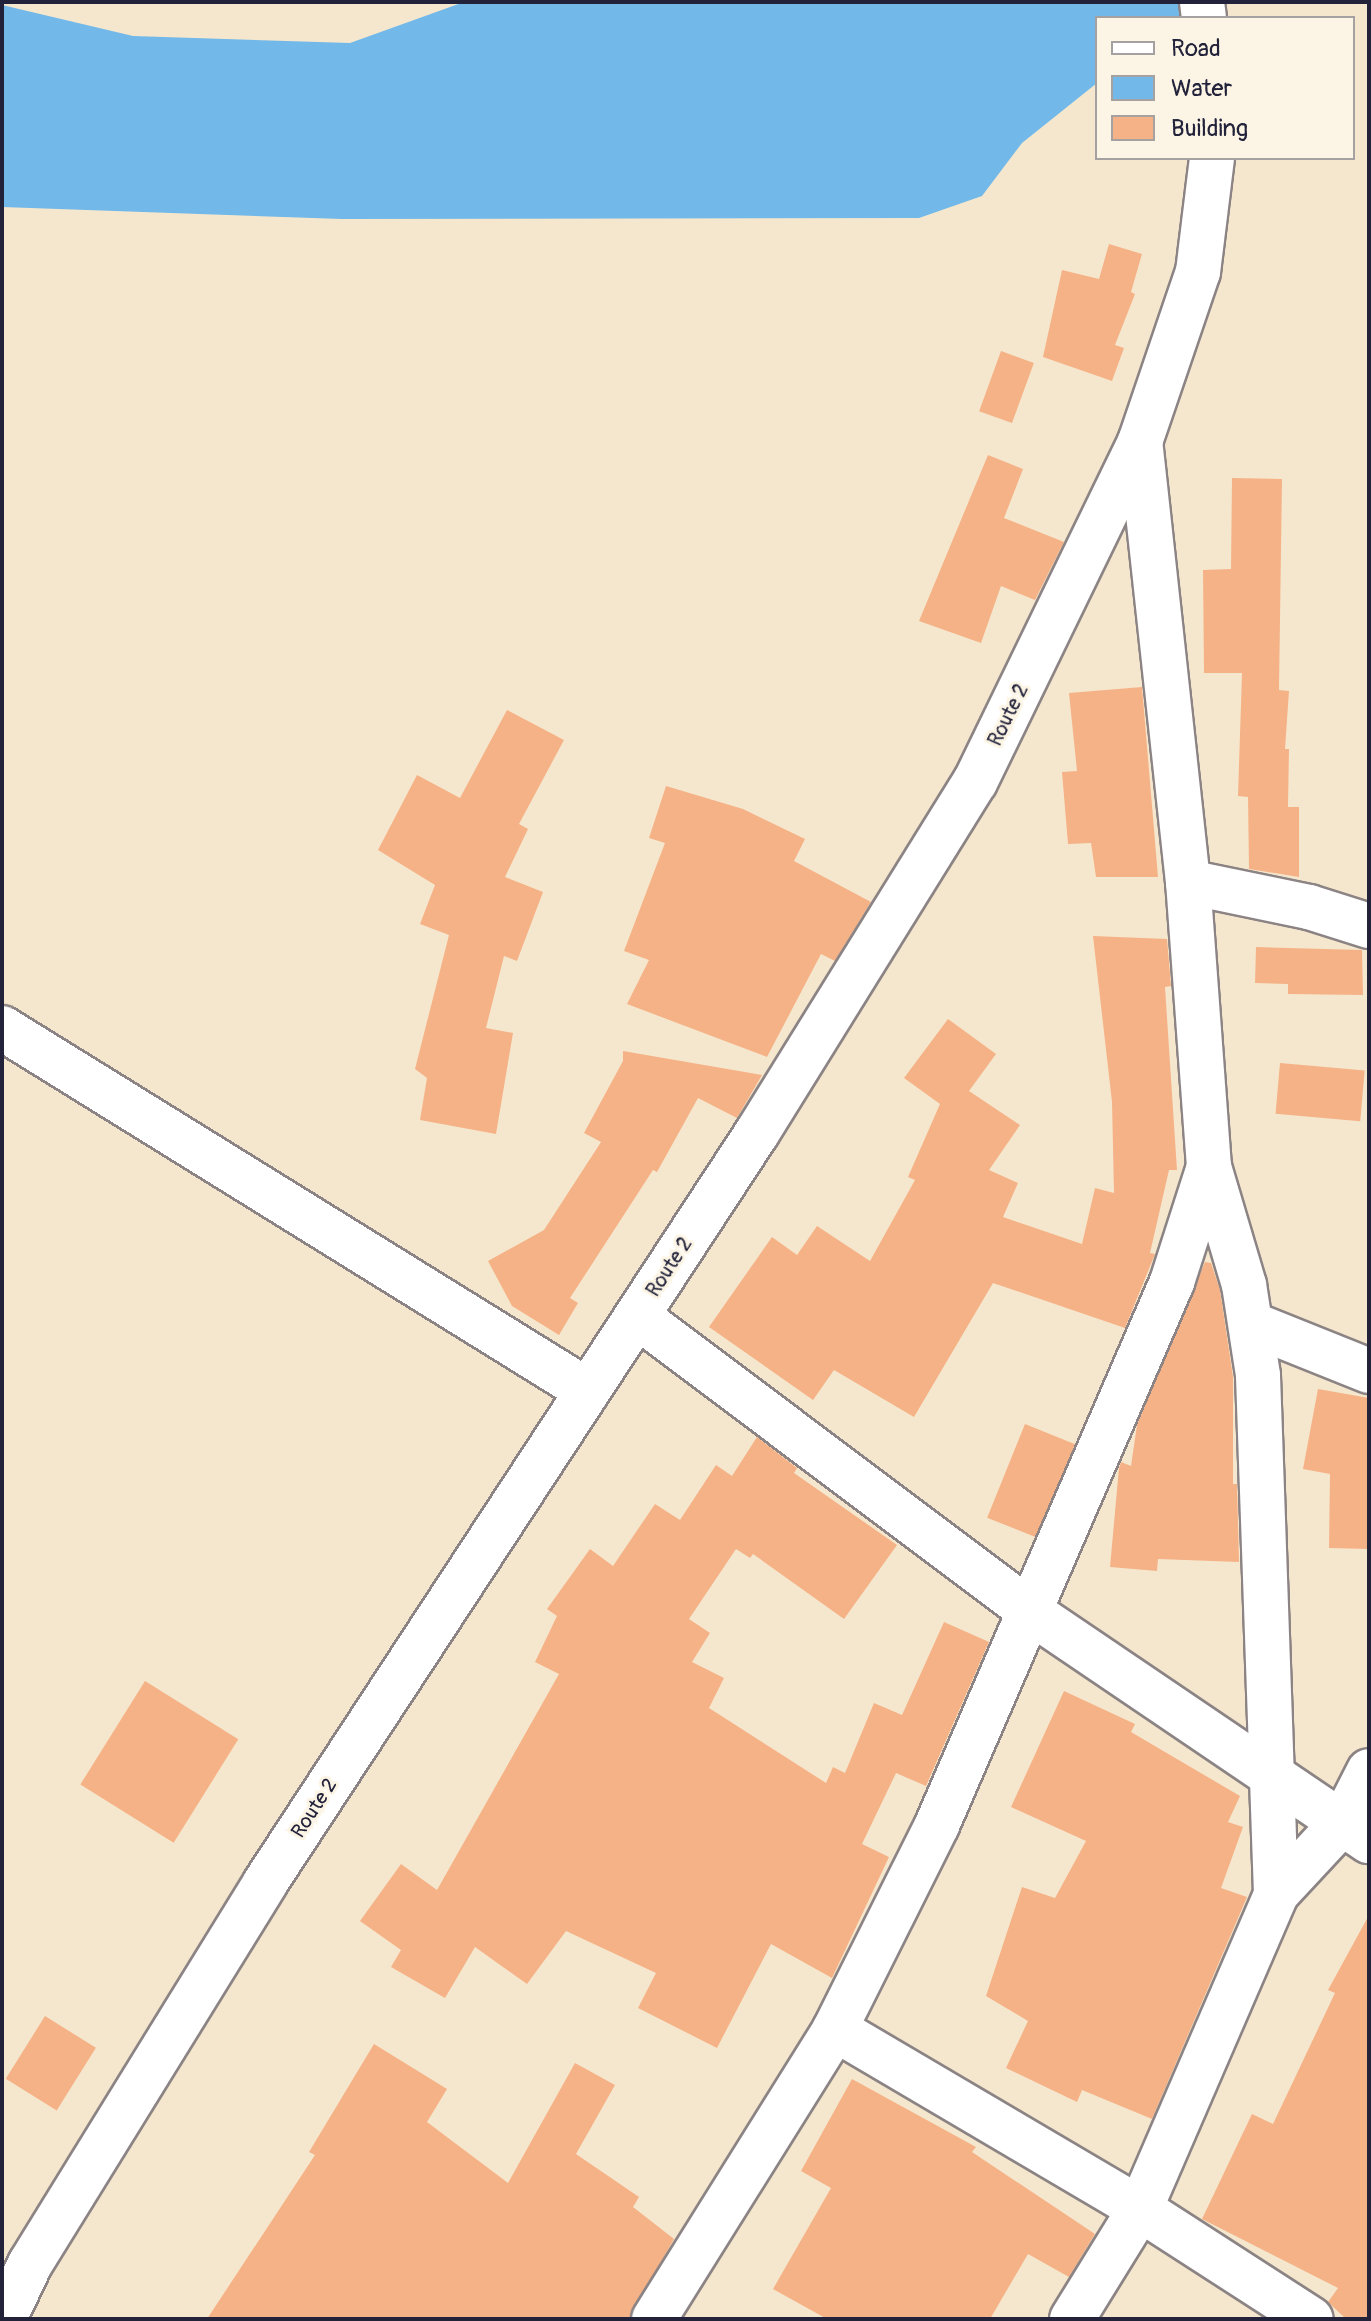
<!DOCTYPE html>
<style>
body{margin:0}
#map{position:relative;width:1371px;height:2321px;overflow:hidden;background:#f5e7cd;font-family:Pangolin,sans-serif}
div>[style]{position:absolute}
.water>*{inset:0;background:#72b8e9}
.building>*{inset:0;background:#f5b287;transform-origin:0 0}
.roads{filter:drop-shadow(2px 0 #8c8484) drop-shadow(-2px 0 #8c8484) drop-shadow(0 2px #8c8484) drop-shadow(0 -2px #8c8484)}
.minor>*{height:44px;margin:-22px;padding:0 22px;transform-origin:22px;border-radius:22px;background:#fff}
.tertiary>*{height:44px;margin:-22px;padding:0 22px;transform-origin:22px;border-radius:22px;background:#fff}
.trunk>*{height:44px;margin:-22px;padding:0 22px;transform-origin:22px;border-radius:22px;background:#fff}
span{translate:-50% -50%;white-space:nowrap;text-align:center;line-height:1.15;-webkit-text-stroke:6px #fcf5e5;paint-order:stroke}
.street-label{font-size:20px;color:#22223b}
.frame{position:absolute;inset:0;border:4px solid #22223b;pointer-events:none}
.legend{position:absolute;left:1095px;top:16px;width:260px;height:144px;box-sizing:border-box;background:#fcf5e5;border:2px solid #a5a1a1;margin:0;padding:10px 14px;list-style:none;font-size:24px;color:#22223b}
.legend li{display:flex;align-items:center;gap:16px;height:40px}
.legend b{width:40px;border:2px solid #a5a1a1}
</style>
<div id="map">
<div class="water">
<i style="clip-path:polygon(464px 2px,1222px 2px,1197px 18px,1097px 18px,1097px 83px,1022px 143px,982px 196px,919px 218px,342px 219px,2px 207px,2px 5px,133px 36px,350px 43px)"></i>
</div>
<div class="building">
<i style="clip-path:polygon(1109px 244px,1142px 254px,1131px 292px,1135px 294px,1115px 345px,1124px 348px,1112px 381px,1043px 357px,1062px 270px,1099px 279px)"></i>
<i style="left:1001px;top:351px;width:35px;height:64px;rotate:20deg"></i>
<i style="clip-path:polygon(988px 455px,1023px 469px,1004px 518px,1064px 542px,1035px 600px,1001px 586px,981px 643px,919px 621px)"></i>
<i style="clip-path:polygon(1232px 478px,1282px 479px,1279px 690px,1289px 691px,1285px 749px,1289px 749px,1288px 807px,1299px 807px,1299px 877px,1249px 869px,1248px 797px,1238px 796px,1242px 673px,1204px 673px,1203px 570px,1231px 569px)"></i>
<i style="clip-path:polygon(1142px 687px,1158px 877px,1096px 877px,1091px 843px,1068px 844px,1062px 772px,1077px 771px,1069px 693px)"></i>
<i style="clip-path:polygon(507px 710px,564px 740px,519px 824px,528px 829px,505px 877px,543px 892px,517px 961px,504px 956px,486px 1028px,513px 1033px,496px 1134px,420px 1120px,427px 1078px,415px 1069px,449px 935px,420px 924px,435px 885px,378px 850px,417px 775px,460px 798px)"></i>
<i style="clip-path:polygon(666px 786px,743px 809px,805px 839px,794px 861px,871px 902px,835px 961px,821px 954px,767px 1057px,627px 1004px,649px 960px,624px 951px,665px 843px,649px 838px)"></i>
<i style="clip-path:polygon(1093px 936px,1167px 939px,1171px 986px,1165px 987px,1177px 1170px,1169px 1170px,1150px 1253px,1155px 1254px,1125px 1328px,993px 1283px,914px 1417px,834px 1370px,813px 1400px,709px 1327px,772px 1237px,797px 1255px,817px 1226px,870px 1261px,915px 1180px,908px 1177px,940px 1104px,904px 1078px,948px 1019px,996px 1054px,969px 1091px,1020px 1125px,989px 1170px,1018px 1183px,1003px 1217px,1082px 1244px,1095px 1188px,1114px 1193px,1112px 1102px)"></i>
<i style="clip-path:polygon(1256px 947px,1362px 950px,1363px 995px,1288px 994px,1288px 984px,1255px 983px)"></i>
<i style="clip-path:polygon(623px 1051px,762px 1075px,737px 1118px,698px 1098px,657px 1172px,653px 1170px,570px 1298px,578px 1303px,559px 1335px,512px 1306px,488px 1261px,544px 1230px,601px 1142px,584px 1133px,623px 1061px)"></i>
<i style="left:1280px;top:1063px;width:85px;height:51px;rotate:5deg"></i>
<i style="clip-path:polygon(1205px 1262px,1211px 1263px,1220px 1290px,1233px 1377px,1233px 1484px,1237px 1484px,1239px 1562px,1158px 1559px,1157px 1571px,1110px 1567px,1119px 1468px,1121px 1462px,1131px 1466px,1137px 1425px)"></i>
<i style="clip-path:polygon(1318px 1389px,1369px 1398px,1369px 1549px,1329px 1548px,1330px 1474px,1303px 1469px)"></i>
<i style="left:1025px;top:1424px;width:54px;height:101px;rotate:22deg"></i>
<i style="clip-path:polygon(757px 1437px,797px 1468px,794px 1473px,897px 1545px,844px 1619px,753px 1554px,750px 1558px,736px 1549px,689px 1619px,710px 1633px,692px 1662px,724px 1678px,709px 1708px,826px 1783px,833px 1767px,845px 1773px,874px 1703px,902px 1715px,944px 1622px,989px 1642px,926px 1786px,896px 1773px,862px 1844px,889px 1857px,832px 1978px,771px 1944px,717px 2048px,638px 2008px,656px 1973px,566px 1931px,527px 1984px,475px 1947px,445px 1998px,391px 1967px,401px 1950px,360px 1921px,401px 1864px,437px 1890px,559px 1674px,535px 1662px,557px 1616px,547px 1609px,590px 1549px,613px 1566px,655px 1504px,680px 1520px,716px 1465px,732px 1476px)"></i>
<i style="left:145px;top:1681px;width:110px;height:122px;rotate:32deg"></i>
<i style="clip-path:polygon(1064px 1691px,1135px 1724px,1131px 1732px,1240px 1796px,1228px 1822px,1243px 1827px,1221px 1888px,1247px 1897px,1152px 2119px,1082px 2090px,1077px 2102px,1006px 2068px,1028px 2021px,986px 1996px,1022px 1887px,1055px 1898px,1086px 1841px,1011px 1807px)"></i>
<i style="clip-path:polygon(1369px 1915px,1369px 2319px,1346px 2319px,1328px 2302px,1338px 2288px,1202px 2219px,1252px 2114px,1273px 2124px,1335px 1993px,1328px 1990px)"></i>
<i style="left:45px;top:2016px;width:60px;height:74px;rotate:32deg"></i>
<i style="clip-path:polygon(374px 2044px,447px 2089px,427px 2122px,508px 2183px,575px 2063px,615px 2085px,576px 2154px,639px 2197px,633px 2207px,674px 2239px,629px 2319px,207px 2319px,315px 2155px,309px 2152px)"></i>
<i style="clip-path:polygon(852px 2079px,976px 2147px,972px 2152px,1095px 2234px,1069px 2277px,1028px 2254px,990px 2319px,827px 2319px,773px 2289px,831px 2188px,801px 2171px)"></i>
</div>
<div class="roads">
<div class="minor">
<i style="left:1188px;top:882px;width:124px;rotate:11.7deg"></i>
<i style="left:1309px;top:907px;width:63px;rotate:17.6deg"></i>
<i style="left:2px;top:1028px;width:689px;rotate:31.78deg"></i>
<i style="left:637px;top:1316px;width:494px;rotate:36.9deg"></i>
<i style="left:1032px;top:1613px;width:407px;rotate:34.1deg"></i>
<i style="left:1252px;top:1324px;width:126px;rotate:21.9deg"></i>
<i style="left:1276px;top:1894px;width:98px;rotate:-47.1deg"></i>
<i style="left:1343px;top:1822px;width:57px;rotate:-63deg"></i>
<i style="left:835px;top:2029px;width:354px;rotate:30.5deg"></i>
<i style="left:654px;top:2319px;width:342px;rotate:-58deg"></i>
<i style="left:835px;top:2029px;width:228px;rotate:-63.4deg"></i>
<i style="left:937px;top:1825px;width:592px;rotate:-66.6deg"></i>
<i style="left:1172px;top:1282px;width:121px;rotate:-72.2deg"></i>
</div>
<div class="tertiary">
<i style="left:1140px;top:2209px;width:203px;rotate:32.8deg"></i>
<i style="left:1072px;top:2319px;width:129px;rotate:-58.3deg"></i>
<i style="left:1140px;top:2209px;width:343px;rotate:-66.6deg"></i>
<i style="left:1276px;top:1894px;width:519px;rotate:-91.99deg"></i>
<i style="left:1258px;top:1375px;width:91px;rotate:-98.8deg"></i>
<i style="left:1244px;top:1285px;width:123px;rotate:-106.5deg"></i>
<i style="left:1209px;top:1167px;width:286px;rotate:-94.2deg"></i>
<i style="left:1188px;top:882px;width:443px;rotate:-96.2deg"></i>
</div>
<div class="trunk">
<i style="left:1202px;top:2px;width:16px;rotate:83deg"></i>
<i style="left:4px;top:2319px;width:61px;rotate:-64.7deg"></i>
<i style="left:30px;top:2264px;width:448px;rotate:-58.3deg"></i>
<i style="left:265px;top:1883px;width:897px;rotate:-56.74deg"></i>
<i style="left:757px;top:1133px;width:413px;rotate:-58.2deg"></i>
<i style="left:975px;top:782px;width:378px;rotate:-64.1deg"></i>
<i style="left:1140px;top:442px;width:180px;rotate:-71.2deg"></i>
<i style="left:1198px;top:272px;width:115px;rotate:-83deg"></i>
</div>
</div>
<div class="street-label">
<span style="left:1008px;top:715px;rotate:-64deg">Route 2</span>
<span style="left:669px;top:1267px;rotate:-57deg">Route 2</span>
<span style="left:314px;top:1808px;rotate:-57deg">Route 2</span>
</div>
<div class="frame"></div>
<ul class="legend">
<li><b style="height:10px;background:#fff"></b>Road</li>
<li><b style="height:22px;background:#72b8e9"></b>Water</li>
<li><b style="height:22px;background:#f5b287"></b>Building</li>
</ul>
</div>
